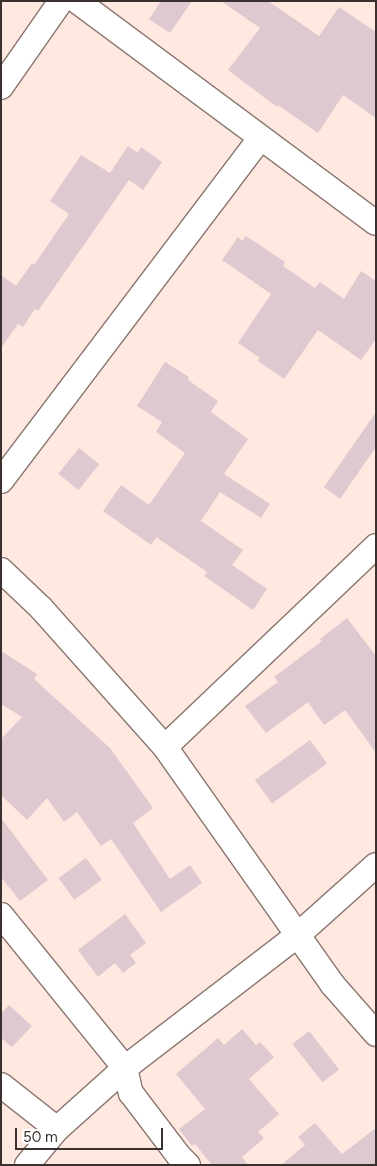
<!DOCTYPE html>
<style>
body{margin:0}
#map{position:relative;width:377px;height:1166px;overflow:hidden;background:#fee8df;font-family:Figtree,sans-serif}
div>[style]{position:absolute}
.building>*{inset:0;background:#dfc9d1;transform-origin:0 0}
.roads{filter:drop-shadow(1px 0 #8a776f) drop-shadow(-1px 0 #8a776f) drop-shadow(0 1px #8a776f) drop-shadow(0 -1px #8a776f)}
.minor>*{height:24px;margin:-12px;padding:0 12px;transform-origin:12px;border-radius:12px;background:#fff}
span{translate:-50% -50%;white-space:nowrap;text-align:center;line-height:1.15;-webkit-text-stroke:5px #fff;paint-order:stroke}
.frame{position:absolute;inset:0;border:2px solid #3a312e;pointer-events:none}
.scale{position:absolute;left:15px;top:1128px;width:148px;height:22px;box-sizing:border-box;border:2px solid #3a312e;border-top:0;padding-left:6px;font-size:15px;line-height:18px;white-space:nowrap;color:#3a312e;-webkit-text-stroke:4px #fff;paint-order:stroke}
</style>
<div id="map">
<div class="building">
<i style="clip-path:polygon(161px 1px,192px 1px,170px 33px,149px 19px)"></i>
<i style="clip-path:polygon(221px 1px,268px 1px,319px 36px,339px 7px,376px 32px,376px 118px,343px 95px,318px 133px,278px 105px,277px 107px,228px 70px,260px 28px)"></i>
<i style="clip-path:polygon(128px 146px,138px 153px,141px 147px,162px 162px,143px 190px,129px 180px,38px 311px,35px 309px,23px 327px,18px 324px,1px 348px,1px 275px,16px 286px,32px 263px,34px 265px,69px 214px,50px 201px,81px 155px,110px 173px)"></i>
<i style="clip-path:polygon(246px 236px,285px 262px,283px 266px,315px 288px,320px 282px,344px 299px,361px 271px,376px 281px,376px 339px,361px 360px,318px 330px,284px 379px,258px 361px,260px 358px,238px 343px,271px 294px,222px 260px,238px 237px,242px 241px)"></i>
<i style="clip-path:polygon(165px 362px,189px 377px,188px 380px,218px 401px,211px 412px,248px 439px,224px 474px,270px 504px,261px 518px,220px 492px,201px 521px,243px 550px,232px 565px,267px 589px,253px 610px,204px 576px,207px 572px,156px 537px,151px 545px,103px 511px,121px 485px,149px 505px,185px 453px,156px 432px,162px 422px,137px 406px)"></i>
<i style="clip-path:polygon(376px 412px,376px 447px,340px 499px,324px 487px)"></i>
<i style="left:79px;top:448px;width:26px;height:33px;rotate:39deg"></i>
<i style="clip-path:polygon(347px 618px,376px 656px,376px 753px,345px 710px,324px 725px,308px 702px,266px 733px,245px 706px,278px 682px,274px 677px,322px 641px,320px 639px)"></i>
<i style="clip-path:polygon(1px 651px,37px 674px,34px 679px,110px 748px,153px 808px,133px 823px,170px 879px,190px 865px,202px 883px,161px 912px,111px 839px,101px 846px,77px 812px,64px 822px,47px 798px,27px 820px,1px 795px,1px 739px,22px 717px,1px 704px)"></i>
<i style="left:310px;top:740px;width:29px;height:68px;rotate:54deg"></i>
<i style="clip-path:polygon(1px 818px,48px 880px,20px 901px,1px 877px)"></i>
<i style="left:86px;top:858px;width:27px;height:34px;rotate:54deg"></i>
<i style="clip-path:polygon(125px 914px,146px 943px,130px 955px,136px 963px,123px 973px,115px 963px,98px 977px,78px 950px)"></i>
<i style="clip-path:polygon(9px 1005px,32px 1026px,12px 1047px,1px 1038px,1px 1014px)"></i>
<i style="clip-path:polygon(242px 1029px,256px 1045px,260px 1042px,274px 1057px,249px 1079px,279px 1114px,258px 1132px,264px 1138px,242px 1157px,248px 1165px,212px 1165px,195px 1144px,192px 1146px,179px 1129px,205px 1109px,176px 1074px,218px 1038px,224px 1045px)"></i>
<i style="left:309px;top:1031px;width:49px;height:21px;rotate:52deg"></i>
<i style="clip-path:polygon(315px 1123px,342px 1154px,376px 1128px,376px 1165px,281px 1165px,305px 1145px,298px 1137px)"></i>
</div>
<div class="roads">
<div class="minor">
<i style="left:77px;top:1px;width:372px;rotate:36.6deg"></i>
<i style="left:1px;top:87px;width:105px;rotate:-55.1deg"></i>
<i style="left:1px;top:481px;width:430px;rotate:-52.9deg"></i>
<i style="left:1px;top:570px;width:55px;rotate:43.5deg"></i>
<i style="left:41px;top:608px;width:186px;rotate:48.3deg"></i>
<i style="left:165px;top:747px;width:291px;rotate:54.8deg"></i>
<i style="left:333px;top:985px;width:65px;rotate:48.7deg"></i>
<i style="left:165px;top:747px;width:291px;rotate:-43.6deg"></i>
<i style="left:1px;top:915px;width:197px;rotate:51deg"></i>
<i style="left:125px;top:1068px;width:26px;rotate:77deg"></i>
<i style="left:131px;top:1093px;width:78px;rotate:52.8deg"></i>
<i style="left:178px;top:1155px;width:14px;rotate:45deg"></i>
<i style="left:1px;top:1085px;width:71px;rotate:38.2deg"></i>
<i style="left:27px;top:1165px;width:47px;rotate:-50.2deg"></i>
<i style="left:57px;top:1129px;width:91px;rotate:-41.9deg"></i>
<i style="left:125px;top:1068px;width:220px;rotate:-37.6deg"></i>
<i style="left:299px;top:934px;width:103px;rotate:-41.9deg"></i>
</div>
</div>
<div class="frame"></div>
<div class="scale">50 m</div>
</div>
